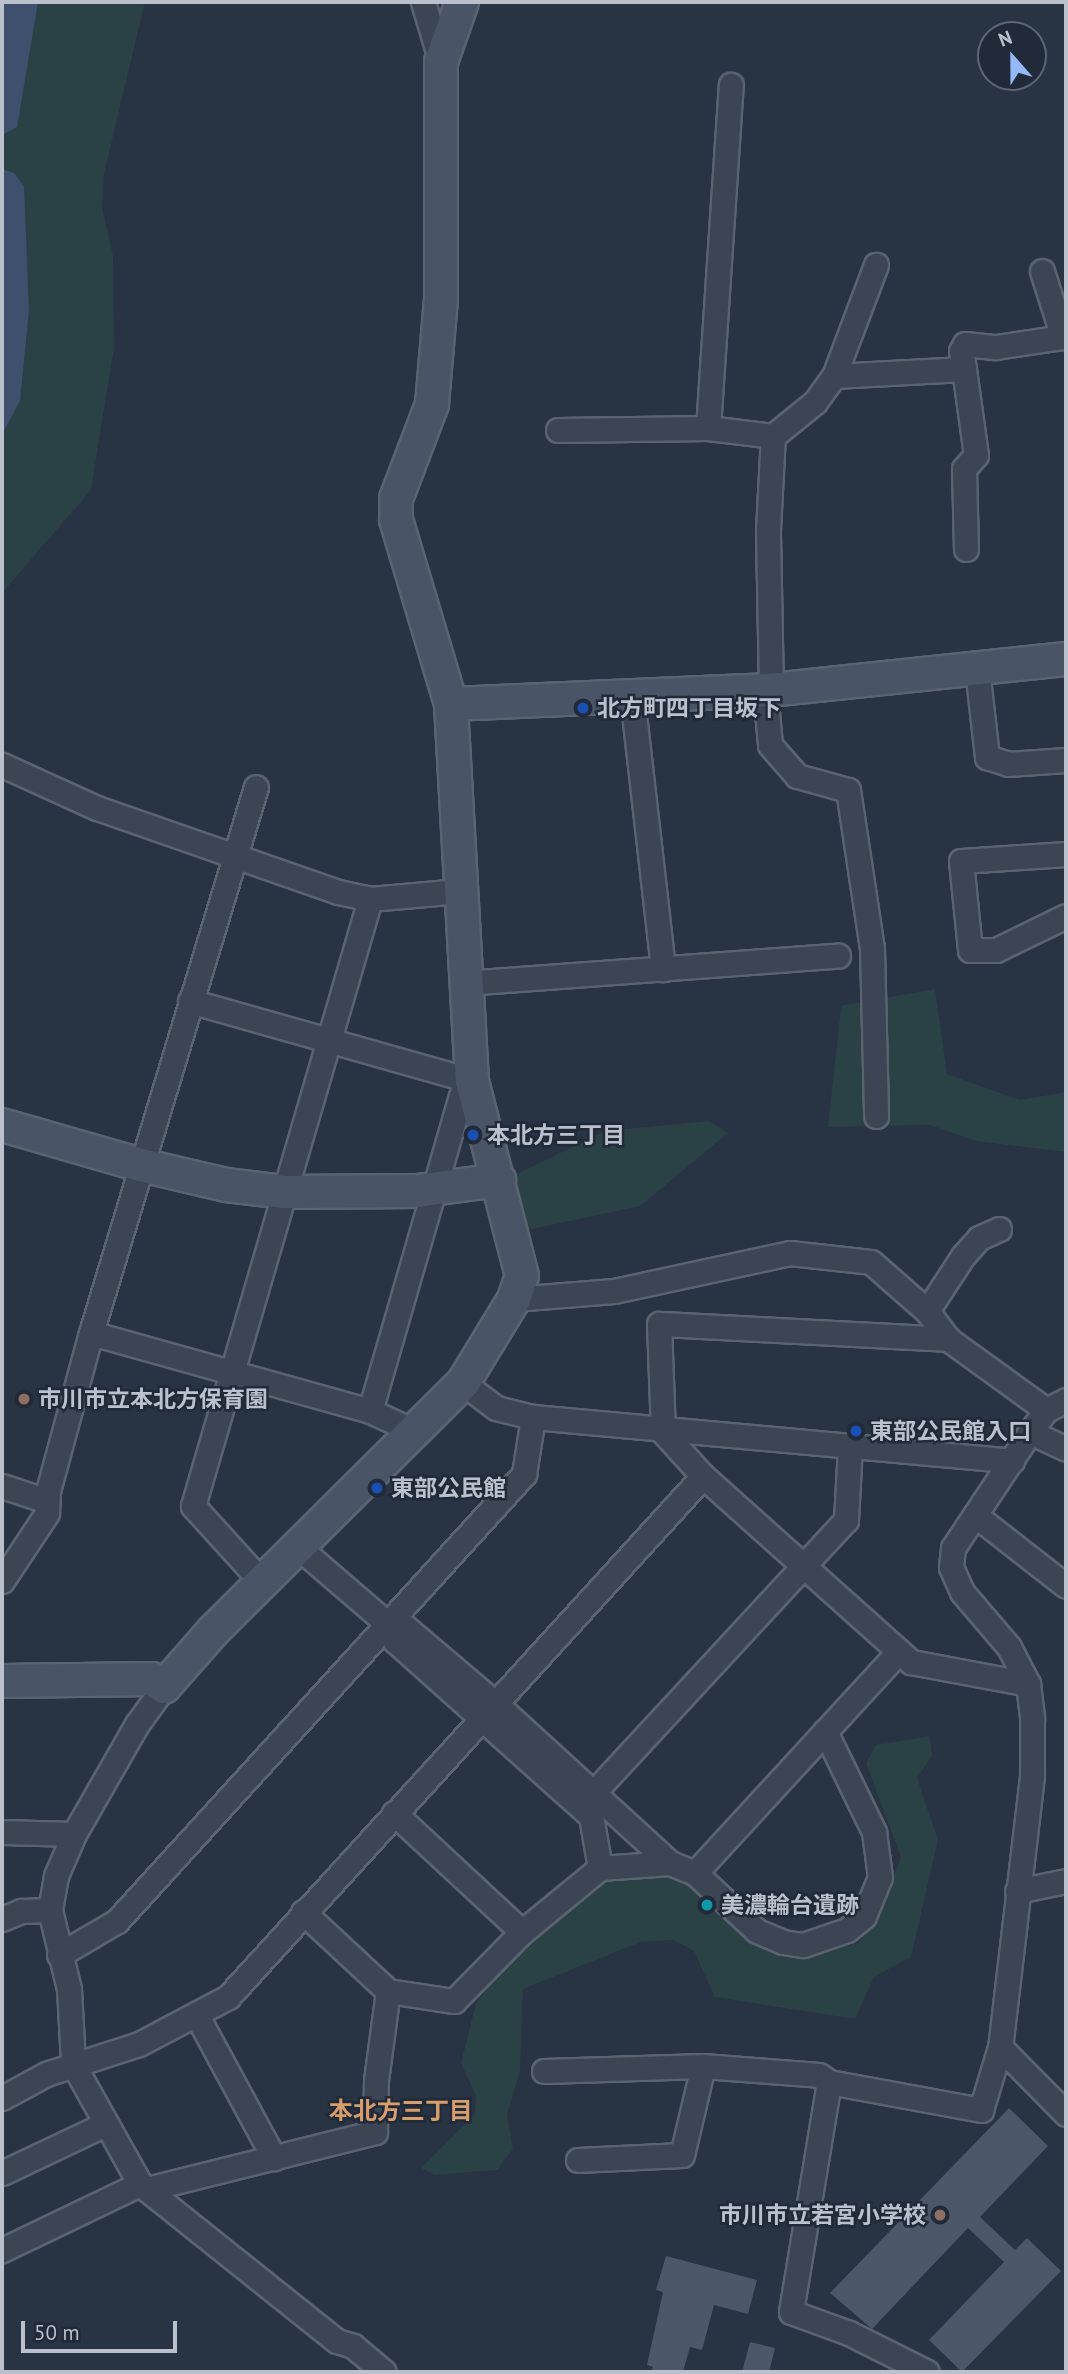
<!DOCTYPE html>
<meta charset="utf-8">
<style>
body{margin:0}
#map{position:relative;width:1068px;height:2374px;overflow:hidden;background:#283344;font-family:"PT Sans","Noto Sans JP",sans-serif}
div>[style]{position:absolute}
.green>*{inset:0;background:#2a4145}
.water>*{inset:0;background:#3e506d}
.building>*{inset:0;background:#4c576a}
.roads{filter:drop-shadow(2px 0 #5b6371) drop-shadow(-2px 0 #5b6371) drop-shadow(0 2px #5b6371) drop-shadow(0 -2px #5b6371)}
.street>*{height:23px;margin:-11.5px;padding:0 11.5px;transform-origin:11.5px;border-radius:11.5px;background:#3c4554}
.secondary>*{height:32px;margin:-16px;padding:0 16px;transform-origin:16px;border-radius:16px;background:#4a5467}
.dots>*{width:19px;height:19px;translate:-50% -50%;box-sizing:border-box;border:4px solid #212a39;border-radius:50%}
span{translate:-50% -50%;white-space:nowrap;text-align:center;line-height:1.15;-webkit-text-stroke:5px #212a39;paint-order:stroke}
.poi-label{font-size:23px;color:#bac1cd;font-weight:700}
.left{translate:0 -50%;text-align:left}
.right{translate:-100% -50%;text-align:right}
.neighbourhood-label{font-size:24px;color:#d79d6b;font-weight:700}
.frame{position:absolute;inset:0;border:4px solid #bac1cd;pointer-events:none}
.north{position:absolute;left:977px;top:21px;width:70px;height:70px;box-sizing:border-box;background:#212a39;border:2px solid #5e6674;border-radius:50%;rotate:339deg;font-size:19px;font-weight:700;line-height:28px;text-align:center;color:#bac1cd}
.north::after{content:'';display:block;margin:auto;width:24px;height:32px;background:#94b8f8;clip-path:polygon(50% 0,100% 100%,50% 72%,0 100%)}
.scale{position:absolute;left:21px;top:2321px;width:156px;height:32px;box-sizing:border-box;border:4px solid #bac1cd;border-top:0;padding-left:9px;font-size:21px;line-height:24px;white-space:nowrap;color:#bac1cd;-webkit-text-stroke:5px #212a39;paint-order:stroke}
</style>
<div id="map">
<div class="green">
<i style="clip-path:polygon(2px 2px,145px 2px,104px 174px,102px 207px,113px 256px,114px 348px,91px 490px,2px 593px)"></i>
<i style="clip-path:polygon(935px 989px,947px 1074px,1020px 1100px,1066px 1092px,1066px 1152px,976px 1141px,930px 1125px,828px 1127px,841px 1006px)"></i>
<i style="clip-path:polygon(709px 1121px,728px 1133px,640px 1206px,528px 1230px,511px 1177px,605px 1131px)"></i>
<i style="clip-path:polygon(930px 1736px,932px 1756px,917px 1778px,938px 1840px,911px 1957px,874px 1977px,855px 2019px,715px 1997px,694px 1951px,673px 1940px,641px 1942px,523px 1989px,520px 2071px,507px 2115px,513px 2149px,497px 2170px,435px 2175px,421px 2168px,475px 2114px,476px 2096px,461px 2063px,476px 2003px,519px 1948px,605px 1879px,678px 1877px,752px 1939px,802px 1957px,858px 1943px,877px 1920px,901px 1857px,866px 1763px,876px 1745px)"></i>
</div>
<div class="water">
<i style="clip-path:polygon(2px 2px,38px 2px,17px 127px,2px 135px)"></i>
<i style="clip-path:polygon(2px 169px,14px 173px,24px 186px,29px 310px,20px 401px,2px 434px)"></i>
</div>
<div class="building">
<i style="clip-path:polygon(1009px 2108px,1048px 2146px,980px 2217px,1015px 2250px,1027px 2238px,1061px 2271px,962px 2372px,929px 2340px,1004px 2262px,968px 2228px,872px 2329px,830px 2293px)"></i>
<i style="clip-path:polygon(666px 2256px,757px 2280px,748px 2314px,714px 2305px,702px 2350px,690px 2347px,683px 2372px,651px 2372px,653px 2367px,647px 2365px,663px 2292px,656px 2290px)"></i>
<i style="clip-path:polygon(750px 2342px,775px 2348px,769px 2372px,742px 2372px)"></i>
</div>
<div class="roads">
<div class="street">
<i style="left:423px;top:2px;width:63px;rotate:73.3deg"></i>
<i style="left:964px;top:369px;width:87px;rotate:82.1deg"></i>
<i style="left:976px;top:455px;width:18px;rotate:131deg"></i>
<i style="left:964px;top:469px;width:80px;rotate:88.6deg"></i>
<i style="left:834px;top:376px;width:130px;rotate:-3.1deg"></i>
<i style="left:964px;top:369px;width:18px;rotate:-99deg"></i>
<i style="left:961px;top:351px;width:8px;rotate:-60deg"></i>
<i style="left:965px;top:344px;width:31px;rotate:6deg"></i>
<i style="left:996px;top:347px;width:68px;rotate:-8.5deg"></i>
<i style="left:1063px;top:337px;width:69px;rotate:-107.7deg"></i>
<i style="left:708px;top:428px;width:344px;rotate:-86.2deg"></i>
<i style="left:558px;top:430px;width:150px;rotate:-0.8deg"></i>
<i style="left:708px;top:428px;width:65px;rotate:7deg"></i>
<i style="left:977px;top:669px;width:89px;rotate:83.5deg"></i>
<i style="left:987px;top:757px;width:22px;rotate:18deg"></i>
<i style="left:1008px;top:764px;width:58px;rotate:-3.9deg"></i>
<i style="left:765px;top:690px;width:55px;rotate:84.8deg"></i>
<i style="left:770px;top:745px;width:41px;rotate:48.9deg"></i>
<i style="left:797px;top:776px;width:53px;rotate:15.4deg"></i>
<i style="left:848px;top:790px;width:160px;rotate:81.4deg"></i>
<i style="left:872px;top:948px;width:168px;rotate:88.6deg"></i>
<i style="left:771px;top:690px;width:160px;rotate:-91.1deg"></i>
<i style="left:768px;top:530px;width:94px;rotate:-87deg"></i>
<i style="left:773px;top:436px;width:54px;rotate:-39deg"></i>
<i style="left:815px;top:402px;width:32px;rotate:-54deg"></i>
<i style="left:834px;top:376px;width:119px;rotate:-69.3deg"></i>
<i style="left:632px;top:696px;width:275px;rotate:83.5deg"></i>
<i style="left:2px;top:765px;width:104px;rotate:24.4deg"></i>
<i style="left:97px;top:808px;width:255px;rotate:19.2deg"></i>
<i style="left:338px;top:892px;width:33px;rotate:12deg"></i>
<i style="left:370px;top:899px;width:90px;rotate:-5.1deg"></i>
<i style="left:1066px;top:854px;width:105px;rotate:176.2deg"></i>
<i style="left:961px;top:861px;width:89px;rotate:84.2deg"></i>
<i style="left:970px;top:950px;width:26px"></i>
<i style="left:996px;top:950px;width:78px;rotate:-25.9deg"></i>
<i style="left:466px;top:983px;width:373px;rotate:-4.2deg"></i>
<i style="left:190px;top:1001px;width:293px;rotate:15.8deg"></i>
<i style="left:514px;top:1299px;width:100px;rotate:-4.6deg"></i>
<i style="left:614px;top:1291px;width:180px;rotate:-12.2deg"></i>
<i style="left:790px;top:1253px;width:81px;rotate:6.3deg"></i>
<i style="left:871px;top:1262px;width:74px;rotate:41.2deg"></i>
<i style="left:927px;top:1311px;width:35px;rotate:53deg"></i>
<i style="left:948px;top:1339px;width:121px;rotate:35.9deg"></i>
<i style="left:927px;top:1311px;width:66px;rotate:-56.8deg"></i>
<i style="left:963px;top:1256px;width:24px;rotate:-48deg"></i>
<i style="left:979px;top:1238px;width:22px;rotate:-24deg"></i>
<i style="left:91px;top:1333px;width:290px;rotate:15.6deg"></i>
<i style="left:370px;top:1411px;width:51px;rotate:24.5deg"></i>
<i style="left:948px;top:1339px;width:289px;rotate:-177deg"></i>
<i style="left:659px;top:1324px;width:108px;rotate:87.9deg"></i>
<i style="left:663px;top:1432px;width:59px;rotate:47.7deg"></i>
<i style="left:703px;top:1476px;width:279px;rotate:41.8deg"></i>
<i style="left:911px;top:1662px;width:119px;rotate:10.6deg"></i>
<i style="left:463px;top:1383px;width:41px;rotate:37.1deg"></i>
<i style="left:496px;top:1408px;width:38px;rotate:14deg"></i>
<i style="left:533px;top:1417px;width:481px;rotate:5.2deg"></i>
<i style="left:1066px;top:1400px;width:22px;rotate:153deg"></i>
<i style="left:1046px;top:1410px;width:27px;rotate:126deg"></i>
<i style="left:1030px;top:1432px;width:139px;rotate:123.6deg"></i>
<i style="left:953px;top:1548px;width:19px;rotate:96deg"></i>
<i style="left:951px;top:1567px;width:27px;rotate:66deg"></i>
<i style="left:962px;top:1592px;width:72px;rotate:49.5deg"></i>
<i style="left:1009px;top:1647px;width:42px;rotate:62.8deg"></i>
<i style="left:1028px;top:1684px;width:35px;rotate:83deg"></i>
<i style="left:1032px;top:1719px;width:57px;rotate:90deg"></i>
<i style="left:1032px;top:1776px;width:273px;rotate:96.7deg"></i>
<i style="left:1000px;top:2047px;width:94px;rotate:45.4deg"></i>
<i style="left:370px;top:1411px;width:346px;rotate:-73.9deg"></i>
<i style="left:1030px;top:1432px;width:40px;rotate:25deg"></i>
<i style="left:2px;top:1486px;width:47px;rotate:18.4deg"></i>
<i style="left:975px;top:1515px;width:115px;rotate:38deg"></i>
<i style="left:297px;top:1546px;width:121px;rotate:40.7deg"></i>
<i style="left:389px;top:1625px;width:15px;rotate:4deg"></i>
<i style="left:404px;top:1626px;width:121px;rotate:40.3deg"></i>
<i style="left:496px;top:1704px;width:236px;rotate:42.4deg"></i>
<i style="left:670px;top:1863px;width:27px;rotate:22deg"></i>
<i style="left:695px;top:1873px;width:85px;rotate:43.1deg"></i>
<i style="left:757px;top:1931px;width:28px;rotate:23deg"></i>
<i style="left:783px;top:1942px;width:20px;rotate:9deg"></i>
<i style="left:803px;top:1945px;width:46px;rotate:-18.8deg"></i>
<i style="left:847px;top:1930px;width:22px;rotate:-39deg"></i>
<i style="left:864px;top:1916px;width:42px;rotate:-67.7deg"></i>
<i style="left:880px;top:1877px;width:45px;rotate:-97.6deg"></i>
<i style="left:874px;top:1832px;width:112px;rotate:-115.9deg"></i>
<i style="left:2px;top:1581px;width:82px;rotate:-56.5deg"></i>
<i style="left:47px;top:1513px;width:22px;rotate:-87deg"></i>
<i style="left:48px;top:1491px;width:164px;rotate:-74.8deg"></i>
<i style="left:91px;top:1333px;width:570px;rotate:-73.19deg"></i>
<i style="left:262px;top:1582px;width:103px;rotate:-132.2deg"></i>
<i style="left:193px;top:1506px;width:632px;rotate:-73.74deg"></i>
<i style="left:389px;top:1625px;width:17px;rotate:69deg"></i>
<i style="left:395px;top:1641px;width:263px;rotate:41.8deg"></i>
<i style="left:591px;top:1816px;width:53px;rotate:80.2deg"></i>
<i style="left:164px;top:1687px;width:46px;rotate:126.1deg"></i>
<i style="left:137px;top:1724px;width:127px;rotate:119.8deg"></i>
<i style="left:74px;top:1834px;width:46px;rotate:113.2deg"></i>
<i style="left:56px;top:1876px;width:35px;rotate:100deg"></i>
<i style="left:50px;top:1910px;width:81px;rotate:76.5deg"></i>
<i style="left:69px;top:1989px;width:75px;rotate:86.9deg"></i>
<i style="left:73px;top:2064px;width:137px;rotate:60.8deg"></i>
<i style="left:140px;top:2184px;width:252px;rotate:38.6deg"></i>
<i style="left:337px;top:2341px;width:17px;rotate:17deg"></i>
<i style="left:353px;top:2346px;width:40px;rotate:40deg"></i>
<i style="left:595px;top:1791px;width:369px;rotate:-47.2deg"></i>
<i style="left:846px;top:1520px;width:75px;rotate:-86.9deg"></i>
<i style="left:394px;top:1813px;width:175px;rotate:42.9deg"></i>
<i style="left:2px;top:1832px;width:72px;rotate:1.6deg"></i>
<i style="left:695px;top:1873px;width:300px;rotate:-47.4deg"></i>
<i style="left:1017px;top:1891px;width:50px;rotate:-11.5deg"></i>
<i style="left:2px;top:1919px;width:21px;rotate:-23deg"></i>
<i style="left:21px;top:1911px;width:29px;rotate:-2deg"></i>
<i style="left:59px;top:1955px;width:67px;rotate:-30.4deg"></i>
<i style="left:117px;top:1921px;width:605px;rotate:-47.68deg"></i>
<i style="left:524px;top:1474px;width:58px;rotate:-81deg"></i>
<i style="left:388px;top:1991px;width:67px;rotate:8.6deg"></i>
<i style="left:454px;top:2001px;width:97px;rotate:-45.4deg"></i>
<i style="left:522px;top:1932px;width:101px;rotate:-39.4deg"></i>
<i style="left:600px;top:1868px;width:70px;rotate:-4.1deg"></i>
<i style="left:196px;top:2014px;width:164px;rotate:61.6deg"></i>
<i style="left:544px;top:2071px;width:159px;rotate:-1.8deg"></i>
<i style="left:703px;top:2066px;width:116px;rotate:4.4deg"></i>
<i style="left:819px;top:2075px;width:12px;rotate:35deg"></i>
<i style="left:829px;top:2082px;width:155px;rotate:10.4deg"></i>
<i style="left:981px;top:2110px;width:66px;rotate:-73.2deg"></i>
<i style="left:829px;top:2082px;width:233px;rotate:99.4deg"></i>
<i style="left:791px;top:2312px;width:62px;rotate:19.9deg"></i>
<i style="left:849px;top:2333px;width:87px;rotate:26.6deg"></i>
<i style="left:2px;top:2098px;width:50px;rotate:-28.6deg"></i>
<i style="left:46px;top:2074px;width:98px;rotate:-17.9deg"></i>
<i style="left:139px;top:2044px;width:101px;rotate:-27.8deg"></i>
<i style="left:228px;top:1997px;width:705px;rotate:-47.64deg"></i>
<i style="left:578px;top:2160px;width:104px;rotate:-2.8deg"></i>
<i style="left:682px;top:2155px;width:91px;rotate:-76.7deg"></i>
<i style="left:2px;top:2173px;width:114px;rotate:-25.4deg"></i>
<i style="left:147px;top:2189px;width:235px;rotate:-14deg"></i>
<i style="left:375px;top:2132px;width:52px;rotate:-88.9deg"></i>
<i style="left:376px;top:2080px;width:90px;rotate:-82.3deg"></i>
<i style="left:388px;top:1991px;width:116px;rotate:-137.1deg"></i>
<i style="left:2px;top:2250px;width:153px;rotate:-25.6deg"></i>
</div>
<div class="secondary">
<i style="left:451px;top:704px;width:320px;rotate:-2.5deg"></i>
<i style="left:771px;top:690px;width:297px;rotate:-6deg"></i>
<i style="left:2px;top:1125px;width:145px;rotate:16.1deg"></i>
<i style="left:141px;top:1165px;width:87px;rotate:13.2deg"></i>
<i style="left:226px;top:1185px;width:58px;rotate:6.9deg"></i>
<i style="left:284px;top:1192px;width:133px;rotate:-0.4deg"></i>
<i style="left:417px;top:1191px;width:83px;rotate:-7.6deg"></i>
<i style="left:2px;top:1681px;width:150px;rotate:-0.8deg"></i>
<i style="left:152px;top:1679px;width:14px;rotate:34deg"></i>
<i style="left:164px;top:1687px;width:76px;rotate:-48.7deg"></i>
<i style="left:214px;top:1630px;width:351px;rotate:-44.8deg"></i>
<i style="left:463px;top:1383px;width:98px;rotate:-58.7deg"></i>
<i style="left:514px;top:1299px;width:24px;rotate:-71deg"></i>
<i style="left:522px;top:1276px;width:201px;rotate:-104.4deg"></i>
<i style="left:472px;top:1081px;width:378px;rotate:-93.2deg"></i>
<i style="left:451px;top:704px;width:193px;rotate:-106.6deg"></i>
<i style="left:396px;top:519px;width:20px;rotate:-90deg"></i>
<i style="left:396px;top:499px;width:102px;rotate:-69.2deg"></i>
<i style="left:432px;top:404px;width:106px;rotate:-85.1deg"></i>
<i style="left:441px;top:298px;width:236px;rotate:-90deg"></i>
<i style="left:441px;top:62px;width:64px;rotate:-70.7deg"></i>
</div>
</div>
<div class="dots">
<i style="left:583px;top:708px;background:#1a4fb4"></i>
<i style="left:473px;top:1135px;background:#1a4fb4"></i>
<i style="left:24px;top:1399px;background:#8d6e63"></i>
<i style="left:856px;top:1431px;background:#1a4fb4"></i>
<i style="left:377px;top:1488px;background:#1a4fb4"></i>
<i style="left:707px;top:1905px;background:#0f9aa8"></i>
<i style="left:940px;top:2215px;background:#8d6e63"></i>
</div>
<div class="poi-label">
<span class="left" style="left:597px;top:708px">北方町四丁目坂下</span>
<span class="left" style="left:487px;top:1135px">本北方三丁目</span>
<span class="left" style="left:38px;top:1399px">市川市立本北方保育園</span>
<span class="left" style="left:870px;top:1431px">東部公民館入口</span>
<span class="left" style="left:391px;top:1488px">東部公民館</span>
<span class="left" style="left:721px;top:1905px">美濃輪台遺跡</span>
<span class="right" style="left:926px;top:2215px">市川市立若宮小学校</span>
</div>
<div class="neighbourhood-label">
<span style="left:401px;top:2111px">本北方三丁目</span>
</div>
<div class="frame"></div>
<div class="north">N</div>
<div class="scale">50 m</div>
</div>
